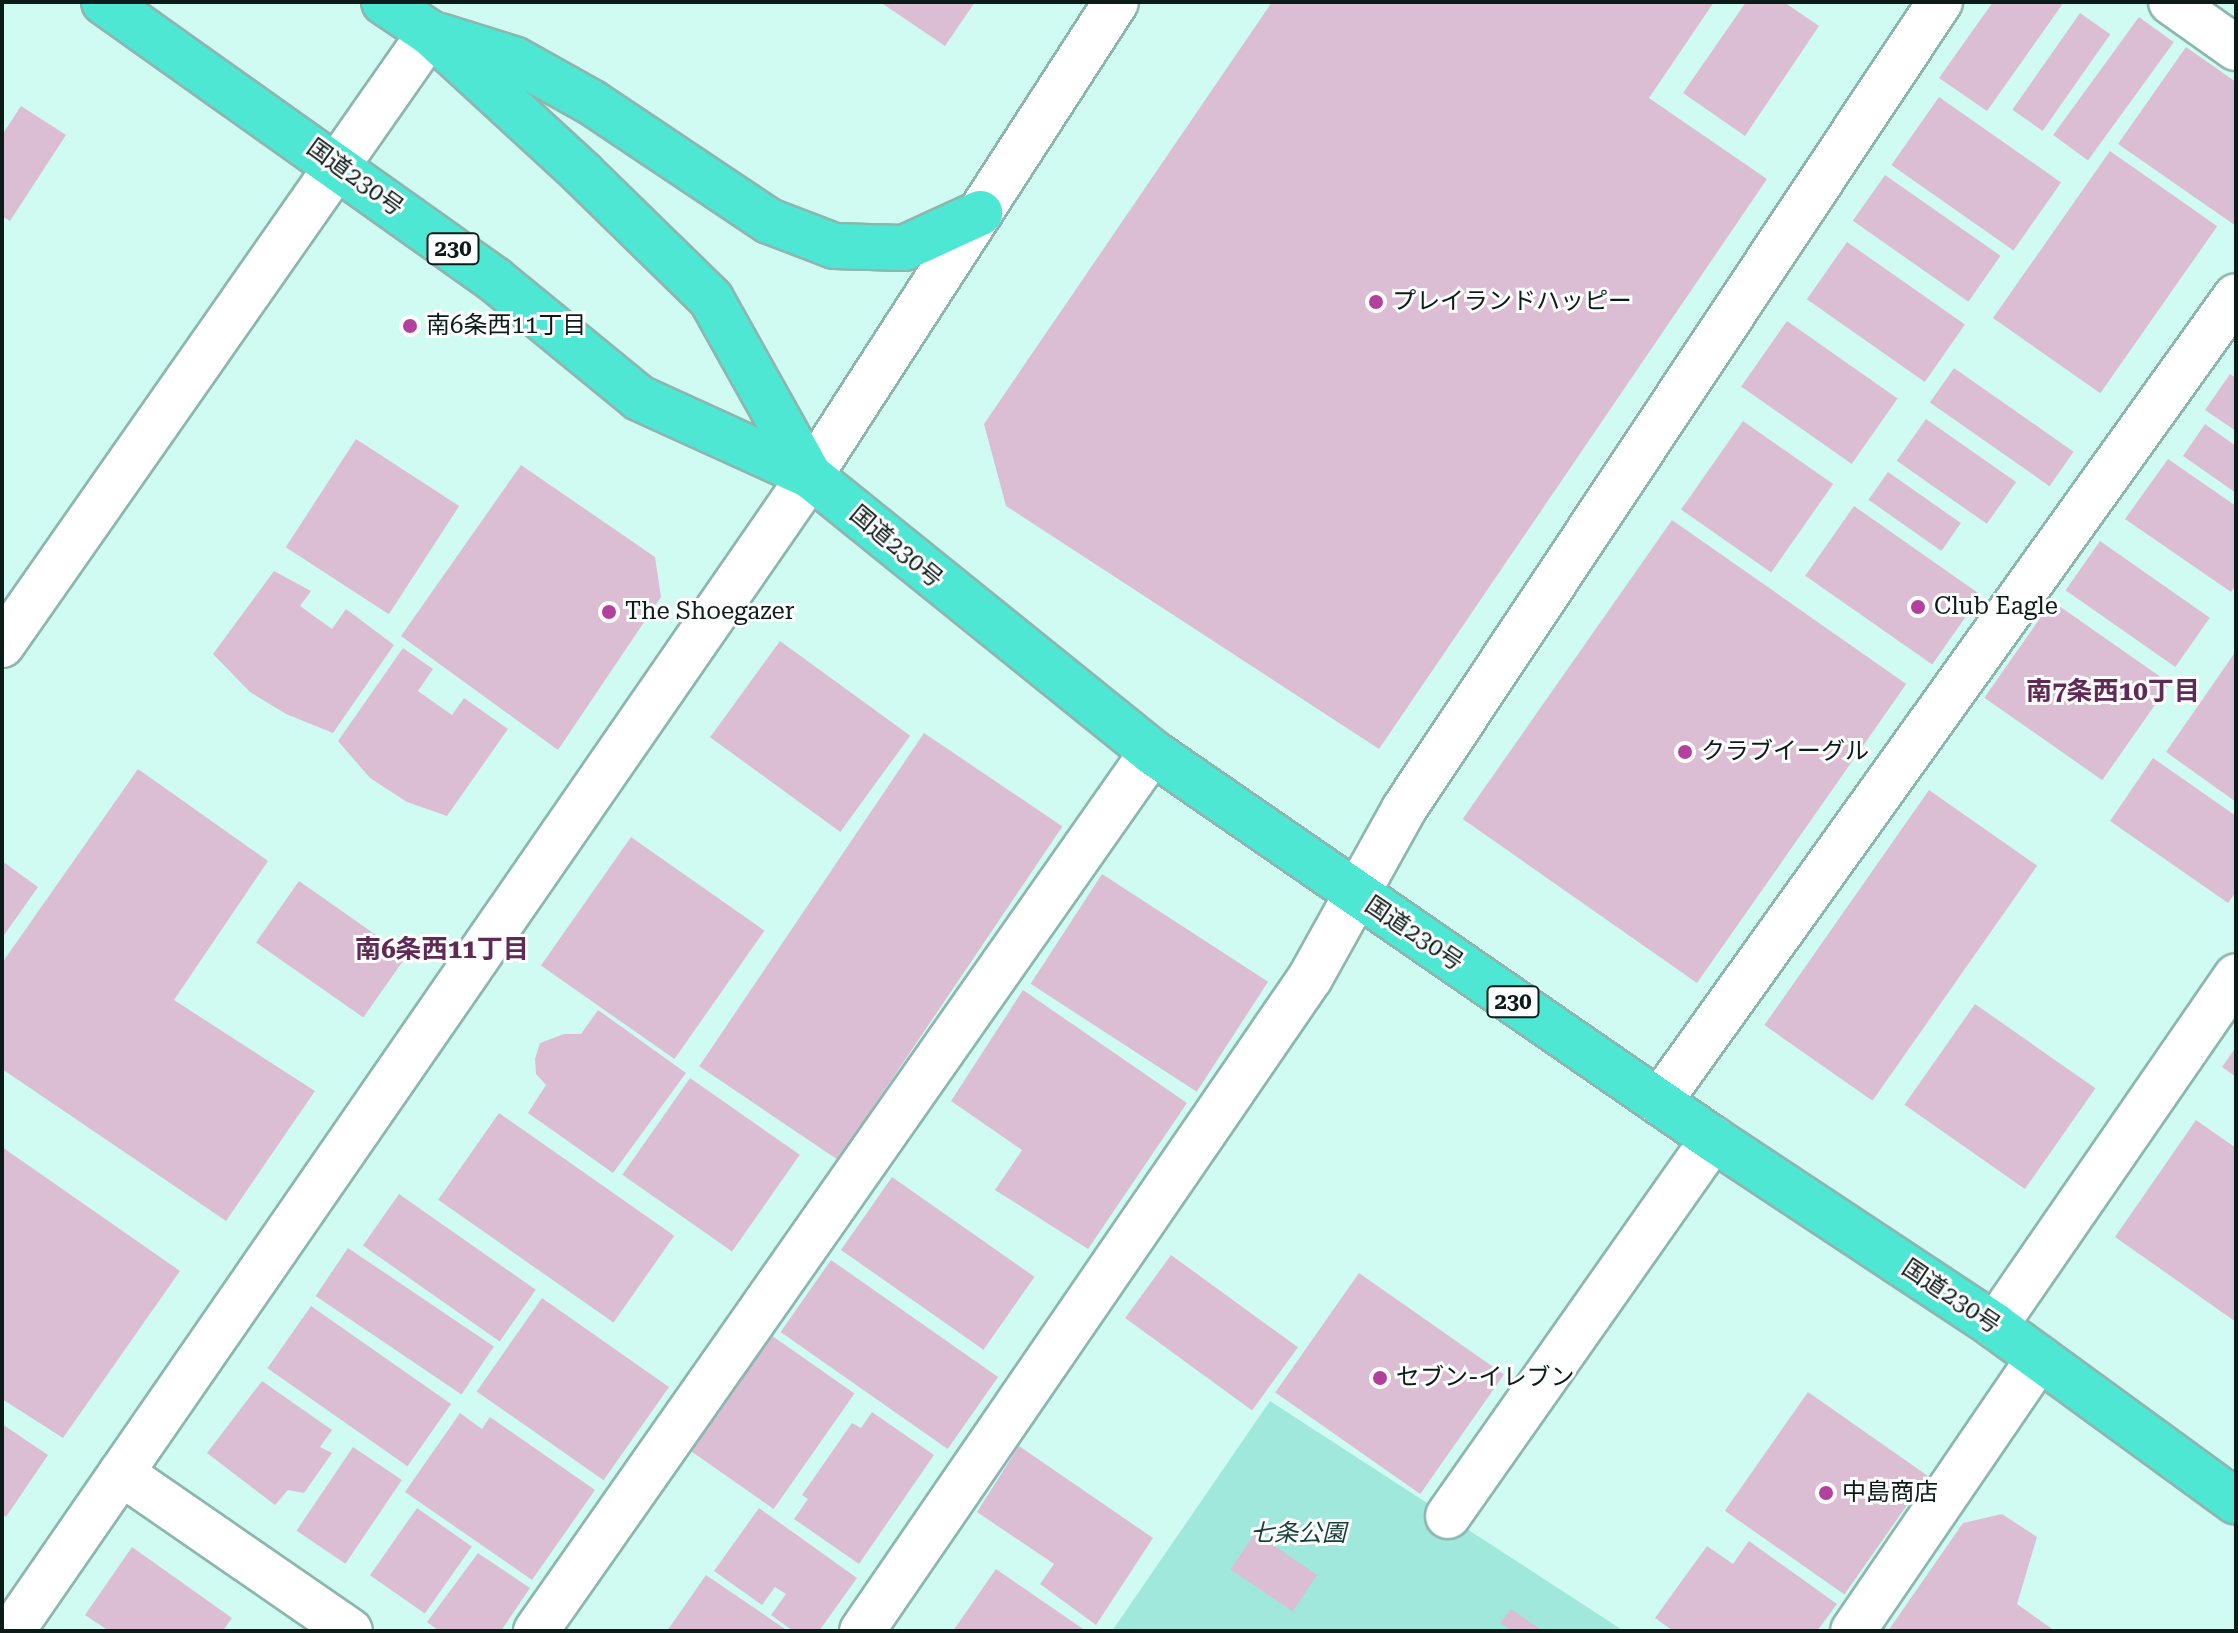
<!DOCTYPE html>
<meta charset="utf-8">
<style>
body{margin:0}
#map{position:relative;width:2238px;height:1633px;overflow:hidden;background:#d0fbf3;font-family:"Roboto Serif","Noto Sans JP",serif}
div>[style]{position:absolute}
.green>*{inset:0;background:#a0e8db}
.building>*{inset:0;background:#dcbed4;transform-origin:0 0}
.roads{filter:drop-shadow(2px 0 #8db6af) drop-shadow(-2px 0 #8db6af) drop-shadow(0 2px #8db6af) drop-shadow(0 -2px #8db6af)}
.minor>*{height:44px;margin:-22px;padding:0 22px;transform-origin:22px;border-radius:22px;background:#fff}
.highway>*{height:44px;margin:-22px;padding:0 22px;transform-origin:22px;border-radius:22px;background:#4ee7d3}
.dots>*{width:22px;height:22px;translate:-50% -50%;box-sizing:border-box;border:4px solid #fefefe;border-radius:50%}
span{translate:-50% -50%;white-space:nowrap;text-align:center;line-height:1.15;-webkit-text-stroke:6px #fefefe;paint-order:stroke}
.shield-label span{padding:2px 6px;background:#fefefe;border:2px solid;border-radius:6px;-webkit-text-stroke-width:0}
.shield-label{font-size:22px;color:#0b1b18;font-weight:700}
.street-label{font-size:24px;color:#0b1b18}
.poi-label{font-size:24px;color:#0b1b18}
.left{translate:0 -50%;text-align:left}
.park-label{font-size:24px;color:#173f39;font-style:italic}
.neighbourhood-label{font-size:26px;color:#602a56;font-weight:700}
.frame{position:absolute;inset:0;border:4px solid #0b1b18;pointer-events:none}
</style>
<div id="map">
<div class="green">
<i style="clip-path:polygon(1270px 1401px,1624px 1631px,1112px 1631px)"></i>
</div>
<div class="building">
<i style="clip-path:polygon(880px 2px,975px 2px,945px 46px)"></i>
<i style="clip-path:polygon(1272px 2px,1714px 2px,1649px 98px,1767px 179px,1379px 749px,1006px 506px,984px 424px)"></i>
<i style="clip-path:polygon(1746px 2px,1784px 2px,1819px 26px,1745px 136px,1683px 93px)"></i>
<i style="clip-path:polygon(1993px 2px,2064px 2px,1987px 111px,1939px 78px)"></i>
<i style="left:2080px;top:13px;width:37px;height:118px;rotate:35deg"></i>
<i style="left:2139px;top:17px;width:43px;height:146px;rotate:36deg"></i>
<i style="clip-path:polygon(2186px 47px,2236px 82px,2236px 226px,2118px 144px)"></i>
<i style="left:1939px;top:97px;width:149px;height:83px;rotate:35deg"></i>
<i style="clip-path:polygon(21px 106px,66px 135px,10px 221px,2px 216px,2px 135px)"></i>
<i style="left:2110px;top:151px;width:131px;height:204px;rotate:35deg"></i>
<i style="left:1885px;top:175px;width:141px;height:56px;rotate:35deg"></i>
<i style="left:1847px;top:242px;width:144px;height:70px;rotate:35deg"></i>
<i style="left:1787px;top:321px;width:135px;height:80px;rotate:35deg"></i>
<i style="left:1954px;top:368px;width:146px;height:42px;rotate:35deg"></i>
<i style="clip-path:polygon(2230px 374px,2236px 378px,2236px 431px,2205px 410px)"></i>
<i style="left:1926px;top:419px;width:110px;height:51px;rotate:35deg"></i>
<i style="left:1743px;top:421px;width:110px;height:108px;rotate:35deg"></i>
<i style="clip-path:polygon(2205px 424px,2236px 446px,2236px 493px,2183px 456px)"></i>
<i style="left:356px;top:439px;width:123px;height:129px;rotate:33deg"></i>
<i style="clip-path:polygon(2168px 459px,2236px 506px,2236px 585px,2231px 592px,2125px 519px)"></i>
<i style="clip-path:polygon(521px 465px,655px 557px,661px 597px,558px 750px,401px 636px)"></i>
<i style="left:1888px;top:472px;width:89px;height:34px;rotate:35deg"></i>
<i style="left:1854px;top:506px;width:155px;height:85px;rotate:35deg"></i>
<i style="left:1672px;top:520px;width:286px;height:365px;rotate:35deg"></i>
<i style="left:2100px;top:541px;width:134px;height:60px;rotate:35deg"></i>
<i style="clip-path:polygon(274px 571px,311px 591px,300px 606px,332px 629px,346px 609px,394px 645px,333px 733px,286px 714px,250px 692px,213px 654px)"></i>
<i style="left:2052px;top:601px;width:144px;height:118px;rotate:35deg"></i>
<i style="left:780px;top:641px;width:161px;height:119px;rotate:36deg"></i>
<i style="clip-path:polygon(403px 648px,433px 669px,418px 691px,452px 715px,464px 698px,508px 729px,447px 816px,407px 802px,370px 778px,338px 741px)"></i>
<i style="clip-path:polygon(2236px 651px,2236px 802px,2166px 752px)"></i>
<i style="left:924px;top:733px;width:167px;height:402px;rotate:34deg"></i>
<i style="clip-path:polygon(2153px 758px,2236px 816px,2236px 892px,2228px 903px,2110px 821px)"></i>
<i style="clip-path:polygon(138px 769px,268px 861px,174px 1000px,315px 1091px,226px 1221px,2px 1069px,2px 963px)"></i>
<i style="left:1929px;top:790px;width:132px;height:287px;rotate:35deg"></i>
<i style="left:631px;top:837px;width:163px;height:157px;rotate:35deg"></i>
<i style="clip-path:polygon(2px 861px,38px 887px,2px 938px)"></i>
<i style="left:1102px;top:874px;width:198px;height:131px;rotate:33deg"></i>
<i style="left:299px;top:881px;width:131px;height:75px;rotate:35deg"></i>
<i style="clip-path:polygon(1023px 990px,1187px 1103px,1088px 1249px,995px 1190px,1022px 1150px,951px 1101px)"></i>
<i style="left:1975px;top:1004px;width:147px;height:123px;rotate:35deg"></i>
<i style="clip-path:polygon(598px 1010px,686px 1073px,613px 1173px,528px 1113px,546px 1085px,536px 1074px,535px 1059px,540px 1043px,564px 1034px,581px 1034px)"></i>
<i style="clip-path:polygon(2236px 1047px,2236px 1077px,2222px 1067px)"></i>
<i style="left:690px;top:1078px;width:134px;height:118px;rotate:35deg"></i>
<i style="left:499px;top:1113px;width:214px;height:106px;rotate:35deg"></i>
<i style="clip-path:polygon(2196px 1120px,2236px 1148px,2236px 1322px,2115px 1237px)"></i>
<i style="clip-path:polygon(2px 1147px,180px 1271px,63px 1438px,2px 1399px)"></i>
<i style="left:892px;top:1177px;width:174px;height:89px;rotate:35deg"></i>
<i style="left:399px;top:1194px;width:167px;height:63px;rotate:35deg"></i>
<i style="left:348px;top:1248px;width:176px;height:58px;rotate:34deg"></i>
<i style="left:1171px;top:1255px;width:157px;height:78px;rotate:36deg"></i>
<i style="left:831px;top:1260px;width:204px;height:88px;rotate:35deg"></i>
<i style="left:1359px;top:1273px;width:177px;height:146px;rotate:35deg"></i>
<i style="left:542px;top:1298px;width:155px;height:114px;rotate:35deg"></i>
<i style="left:311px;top:1306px;width:171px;height:76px;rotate:35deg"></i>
<i style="left:771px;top:1335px;width:102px;height:141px;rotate:35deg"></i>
<i style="clip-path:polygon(262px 1381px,332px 1430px,320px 1447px,332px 1453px,304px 1493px,288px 1490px,275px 1505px,207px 1453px)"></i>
<i style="left:1808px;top:1392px;width:146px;height:145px;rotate:35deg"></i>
<i style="clip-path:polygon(872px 1412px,934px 1455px,859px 1564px,794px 1519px,808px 1499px,802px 1495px,852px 1423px,861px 1428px)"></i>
<i style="clip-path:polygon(460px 1413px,482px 1429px,490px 1417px,595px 1490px,532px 1580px,405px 1492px)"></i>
<i style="clip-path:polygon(2px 1424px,48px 1455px,6px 1517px,2px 1514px)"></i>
<i style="clip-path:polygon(1019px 1446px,1153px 1538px,1096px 1625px,1040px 1584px,1054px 1564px,977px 1512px)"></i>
<i style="left:353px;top:1447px;width:59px;height:101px;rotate:34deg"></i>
<i style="left:417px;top:1508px;width:67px;height:82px;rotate:35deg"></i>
<i style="clip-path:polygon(759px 1508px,857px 1578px,819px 1631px,793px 1631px,771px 1615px,786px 1594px,775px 1587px,762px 1605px,714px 1571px)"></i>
<i style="clip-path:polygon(2002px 1514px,2037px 1537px,2017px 1604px,2055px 1631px,1888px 1631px,1963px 1523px)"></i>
<i style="left:1255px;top:1533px;width:75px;height:44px;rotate:34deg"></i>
<i style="clip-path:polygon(1749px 1541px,1837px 1604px,1817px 1631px,1673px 1631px,1655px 1618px,1707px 1546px,1733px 1564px)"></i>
<i style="clip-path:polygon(132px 1547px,232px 1618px,223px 1631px,109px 1631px,85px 1615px)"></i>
<i style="clip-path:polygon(478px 1553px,530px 1588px,501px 1631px,439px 1631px,427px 1622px)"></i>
<i style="clip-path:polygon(996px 1569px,1086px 1631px,953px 1631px)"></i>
<i style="clip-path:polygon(706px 1575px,788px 1631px,667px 1631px)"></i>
<i style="clip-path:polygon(1511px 1609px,1543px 1631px,1513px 1631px,1500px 1623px)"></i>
</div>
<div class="roads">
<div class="minor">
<i style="left:2171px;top:2px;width:80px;rotate:35.3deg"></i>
<i style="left:2px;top:645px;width:747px;rotate:-55.03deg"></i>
<i style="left:1659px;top:1102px;width:991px;rotate:-54.4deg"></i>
<i style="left:1995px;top:1326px;width:425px;rotate:-55.4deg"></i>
<i style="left:121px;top:1473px;width:278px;rotate:34.6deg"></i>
<i style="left:1448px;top:1516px;width:461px;rotate:-54.9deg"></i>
<i style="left:12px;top:1631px;width:1404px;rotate:-55.36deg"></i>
<i style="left:810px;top:476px;width:564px;rotate:-57.15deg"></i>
<i style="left:536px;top:1631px;width:1073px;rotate:-54.98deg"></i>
<i style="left:862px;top:1631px;width:792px;rotate:-55.55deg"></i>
<i style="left:1310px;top:978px;width:193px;rotate:-60.9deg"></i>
<i style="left:1404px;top:809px;width:969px;rotate:-56.41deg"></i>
<i style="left:1853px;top:1631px;width:330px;rotate:-55.7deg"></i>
</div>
<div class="highway">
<i style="left:104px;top:2px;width:480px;rotate:35.4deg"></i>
<i style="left:495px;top:280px;width:186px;rotate:39.3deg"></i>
<i style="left:639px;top:398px;width:188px;rotate:24.5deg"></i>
<i style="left:810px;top:476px;width:439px;rotate:38.9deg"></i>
<i style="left:1152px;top:752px;width:682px;rotate:34.6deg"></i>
<i style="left:1713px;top:1139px;width:338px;rotate:33.5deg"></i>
<i style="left:1995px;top:1326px;width:298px;rotate:36.1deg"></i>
<i style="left:384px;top:2px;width:55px;rotate:34deg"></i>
<i style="left:430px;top:33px;width:207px;rotate:42.6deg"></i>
<i style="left:582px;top:173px;width:180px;rotate:44.3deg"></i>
<i style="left:711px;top:299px;width:203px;rotate:60.8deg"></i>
<i style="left:440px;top:36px;width:77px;rotate:17.3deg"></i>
<i style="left:514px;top:59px;width:88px;rotate:29.2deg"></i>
<i style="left:591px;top:102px;width:214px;rotate:33.8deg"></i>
<i style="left:769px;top:221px;width:70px;rotate:21deg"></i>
<i style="left:834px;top:246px;width:70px;rotate:1.6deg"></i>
<i style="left:904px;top:248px;width:84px;rotate:-24.7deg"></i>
</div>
</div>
<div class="dots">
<i style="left:1376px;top:302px;background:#b1419d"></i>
<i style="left:410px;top:326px;background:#b1419d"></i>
<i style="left:1918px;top:607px;background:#b1419d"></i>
<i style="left:609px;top:612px;background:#b1419d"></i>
<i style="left:1685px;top:752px;background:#b1419d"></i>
<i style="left:1380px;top:1378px;background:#b1419d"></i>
<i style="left:1826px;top:1493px;background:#b1419d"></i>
</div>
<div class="shield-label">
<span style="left:453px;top:249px">230</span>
<span style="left:1513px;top:1002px">230</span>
</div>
<div class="street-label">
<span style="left:355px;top:178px;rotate:36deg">国道230号</span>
<span style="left:896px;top:547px;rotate:40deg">国道230号</span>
<span style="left:1414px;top:934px;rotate:34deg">国道230号</span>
<span style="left:1951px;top:1297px;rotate:34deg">国道230号</span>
</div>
<div class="poi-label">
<span class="left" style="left:1392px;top:302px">プレイランドハッピー</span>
<span class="left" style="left:426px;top:326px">南6条西11丁目</span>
<span class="left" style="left:1934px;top:607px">Club Eagle</span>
<span class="left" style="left:625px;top:612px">The Shoegazer</span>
<span class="left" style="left:1701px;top:752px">クラブイーグル</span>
<span class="left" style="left:1396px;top:1378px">セブン-イレブン</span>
<span class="left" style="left:1842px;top:1493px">中島商店</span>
</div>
<div class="park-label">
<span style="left:1298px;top:1534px">七条公園</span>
</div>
<div class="neighbourhood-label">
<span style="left:2113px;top:692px">南7条西10丁目</span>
<span style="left:442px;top:950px">南6条西11丁目</span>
</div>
<div class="frame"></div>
</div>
